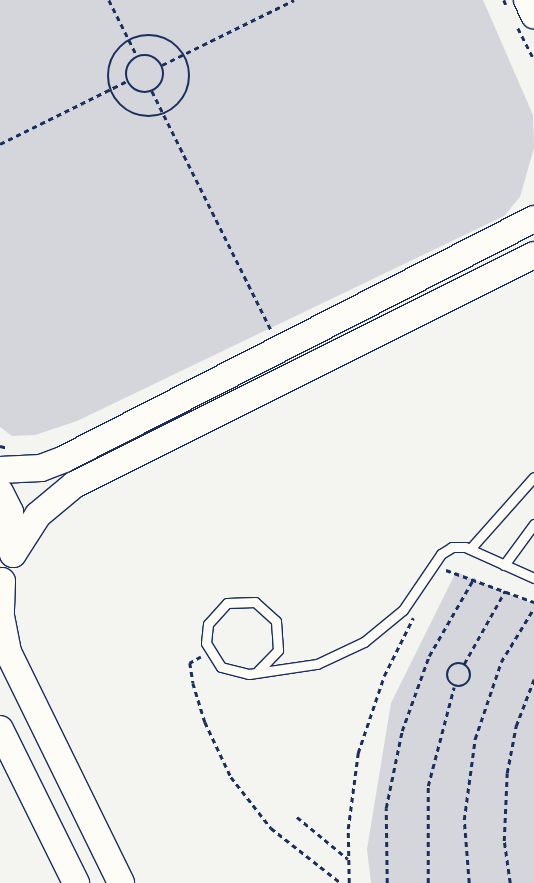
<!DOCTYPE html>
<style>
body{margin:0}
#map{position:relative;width:534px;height:883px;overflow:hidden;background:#f4f4f1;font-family:Kalam,sans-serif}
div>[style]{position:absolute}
.green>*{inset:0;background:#d4d6db}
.path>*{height:2.5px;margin-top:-1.25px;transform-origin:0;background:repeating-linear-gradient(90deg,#1b2f5e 0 5px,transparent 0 9px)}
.path>.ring{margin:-1.25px;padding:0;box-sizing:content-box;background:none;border:2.5px solid #1b2f5e;border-radius:50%}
.roads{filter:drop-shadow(1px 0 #1b2f5e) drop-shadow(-1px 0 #1b2f5e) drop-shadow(0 1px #1b2f5e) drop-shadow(0 -1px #1b2f5e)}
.lane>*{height:9px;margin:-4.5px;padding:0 4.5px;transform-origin:4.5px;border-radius:4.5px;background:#fdfcf7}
.secondary>*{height:26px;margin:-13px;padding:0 13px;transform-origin:13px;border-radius:13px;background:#fdfcf7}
span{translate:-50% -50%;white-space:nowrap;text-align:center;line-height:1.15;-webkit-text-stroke:4px #fdfcf7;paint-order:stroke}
</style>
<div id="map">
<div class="green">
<i style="clip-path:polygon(0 0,483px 0,533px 115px,534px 148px,520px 197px,504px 216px,77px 421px,35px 435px,12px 436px,0 427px)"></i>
<i style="clip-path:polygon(456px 572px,534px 604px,534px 883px,371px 883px,367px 849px,391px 703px)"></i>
</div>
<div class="path">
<i style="left:109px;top:0;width:63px;rotate:63.4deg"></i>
<i style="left:504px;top:0;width:5px;rotate:68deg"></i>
<i style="left:518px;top:28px;width:36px;rotate:63deg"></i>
<i class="ring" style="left:108px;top:35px;width:79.5px;height:79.5px"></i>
<i class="ring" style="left:126px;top:55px;width:35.5px;height:35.5px"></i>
<i style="left:162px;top:65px;width:147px;rotate:-26.2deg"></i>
<i style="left:152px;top:91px;width:267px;rotate:63.5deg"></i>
<i style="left:0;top:144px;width:142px;rotate:-26.4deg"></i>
<i style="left:0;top:446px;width:8px;rotate:14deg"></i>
<i style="left:446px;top:570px;width:94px;rotate:20deg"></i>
<i style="left:201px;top:657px;width:13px;rotate:151deg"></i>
<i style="left:190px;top:663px;width:20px;rotate:81deg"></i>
<i style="left:193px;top:683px;width:41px;rotate:72.9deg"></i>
<i style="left:205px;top:722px;width:61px;rotate:64.7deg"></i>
<i style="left:231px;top:777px;width:65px;rotate:51.9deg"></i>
<i style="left:271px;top:828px;width:89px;rotate:38.2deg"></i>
<i class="ring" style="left:447px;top:663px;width:21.5px;height:21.5px"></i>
<i style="left:464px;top:664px;width:84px;rotate:-60.7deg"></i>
<i style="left:297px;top:817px;width:66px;rotate:39.5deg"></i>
<i style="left:349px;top:883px;width:54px;rotate:-91.1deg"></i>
<i style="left:348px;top:829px;width:77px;rotate:-82.5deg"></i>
<i style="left:358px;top:753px;width:81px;rotate:-71.3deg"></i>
<i style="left:384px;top:676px;width:65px;rotate:-63.4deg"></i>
<i style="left:387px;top:883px;width:75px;rotate:-90.8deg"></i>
<i style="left:386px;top:808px;width:79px;rotate:-78.3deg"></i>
<i style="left:402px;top:731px;width:80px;rotate:-70.2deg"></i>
<i style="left:429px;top:656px;width:90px;rotate:-60deg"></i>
<i style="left:428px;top:883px;width:97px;rotate:-90deg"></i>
<i style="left:428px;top:786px;width:102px;rotate:-75.3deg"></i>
<i style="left:469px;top:883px;width:63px;rotate:-94.5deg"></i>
<i style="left:464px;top:820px;width:82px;rotate:-82.3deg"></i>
<i style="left:475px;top:739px;width:81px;rotate:-71.3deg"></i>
<i style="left:501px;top:662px;width:63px;rotate:-58.6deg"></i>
<i style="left:510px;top:883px;width:42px;rotate:-98.1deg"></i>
<i style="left:504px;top:841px;width:68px;rotate:-87.5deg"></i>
<i style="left:507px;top:773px;width:48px;rotate:-79.2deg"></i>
<i style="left:516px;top:726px;width:50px;rotate:-69deg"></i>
</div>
<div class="roads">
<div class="lane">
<i style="left:470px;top:549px;width:96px;rotate:-48.4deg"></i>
<i style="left:504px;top:565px;width:51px;rotate:-53.8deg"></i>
<i style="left:258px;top:671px;width:29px;rotate:-46deg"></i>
<i style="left:278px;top:650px;width:29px;rotate:-94deg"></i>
<i style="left:276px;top:621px;width:28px;rotate:-138deg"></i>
<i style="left:255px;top:602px;width:28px;rotate:178deg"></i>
<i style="left:227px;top:603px;width:28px;rotate:132deg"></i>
<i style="left:208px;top:624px;width:19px;rotate:96deg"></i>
<i style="left:206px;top:643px;width:28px;rotate:58deg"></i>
<i style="left:221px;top:667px;width:29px;rotate:14deg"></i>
<i style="left:249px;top:674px;width:69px;rotate:-8.4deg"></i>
<i style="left:317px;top:664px;width:52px;rotate:-25.1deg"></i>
<i style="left:364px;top:642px;width:50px;rotate:-39.4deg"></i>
<i style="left:403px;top:610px;width:68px;rotate:-55.8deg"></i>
<i style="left:441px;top:554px;width:13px;rotate:-32deg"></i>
<i style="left:452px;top:547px;width:13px"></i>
<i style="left:465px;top:547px;width:76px;rotate:24.2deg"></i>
</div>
<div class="secondary">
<i style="left:527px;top:0;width:17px;rotate:65deg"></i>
<i style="left:0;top:470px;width:41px;rotate:-2.8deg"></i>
<i style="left:41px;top:468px;width:25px;rotate:-21deg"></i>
<i style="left:64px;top:459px;width:528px;rotate:-27.05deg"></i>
<i style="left:0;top:492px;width:22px;rotate:63deg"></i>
<i style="left:10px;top:512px;width:42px;rotate:85.9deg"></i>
<i style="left:13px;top:554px;width:46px;rotate:-57.3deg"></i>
<i style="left:38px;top:515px;width:47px;rotate:-39.8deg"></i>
<i style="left:74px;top:485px;width:514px;rotate:-26.57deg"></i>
<i style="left:2px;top:581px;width:35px;rotate:92deg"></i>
<i style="left:1px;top:616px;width:37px;rotate:79deg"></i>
<i style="left:8px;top:652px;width:257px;rotate:63.9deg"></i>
<i style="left:0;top:729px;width:172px;rotate:63.7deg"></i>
</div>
</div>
</div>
